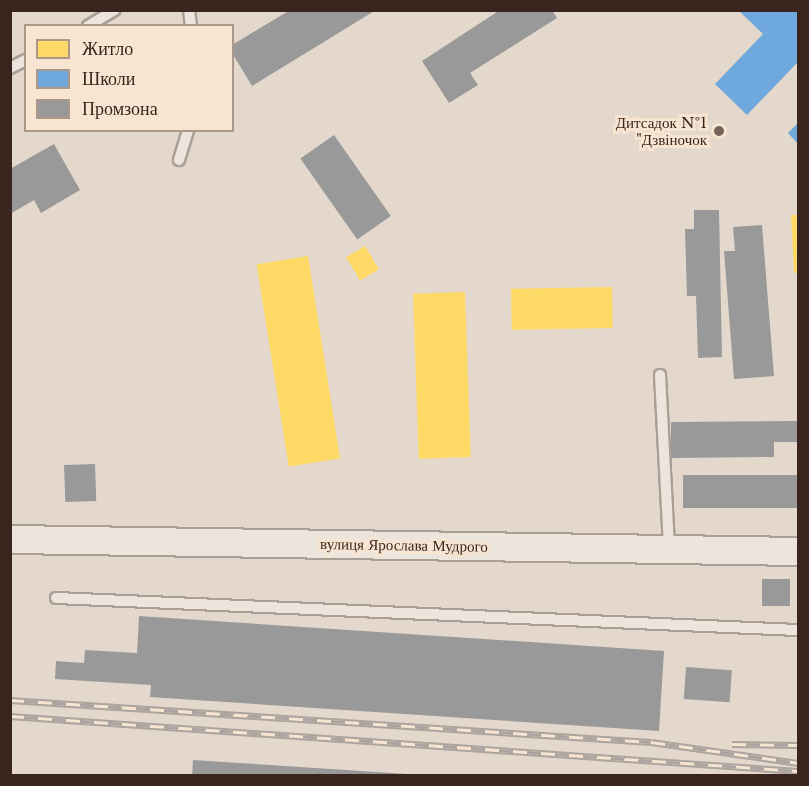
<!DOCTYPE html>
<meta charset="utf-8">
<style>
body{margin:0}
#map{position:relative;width:809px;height:786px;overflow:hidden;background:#e4d8cc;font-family:"Libre Baskerville",serif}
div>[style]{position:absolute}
.homes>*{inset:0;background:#ffd966;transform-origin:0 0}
.schools>*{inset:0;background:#6fa8dc}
.industry>*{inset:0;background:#999;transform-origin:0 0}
.roads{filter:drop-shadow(2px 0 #aa9e95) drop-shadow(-2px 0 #aa9e95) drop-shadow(0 2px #aa9e95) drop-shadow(0 -2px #aa9e95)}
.service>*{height:10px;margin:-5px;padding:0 5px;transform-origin:5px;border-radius:5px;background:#ece5dd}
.tertiary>*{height:27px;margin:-13.5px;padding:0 13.5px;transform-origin:13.5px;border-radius:13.5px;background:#ece5dd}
.rail>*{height:7px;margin-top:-3.5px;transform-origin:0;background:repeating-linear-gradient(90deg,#f7e5d1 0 14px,#aca49e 0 28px);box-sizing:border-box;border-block:2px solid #aca49e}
.dots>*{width:16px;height:16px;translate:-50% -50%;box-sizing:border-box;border:3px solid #f7e5d1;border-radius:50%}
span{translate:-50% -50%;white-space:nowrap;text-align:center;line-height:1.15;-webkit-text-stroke:6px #f7e5d1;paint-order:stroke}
.poi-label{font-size:15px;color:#39251d}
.right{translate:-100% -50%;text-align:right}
.street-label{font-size:15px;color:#39251d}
.frame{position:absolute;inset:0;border:12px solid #39251d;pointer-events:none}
.legend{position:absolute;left:24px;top:24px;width:210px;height:108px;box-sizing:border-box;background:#f7e5d1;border:2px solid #ab9889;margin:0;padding:8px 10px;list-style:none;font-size:18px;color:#39251d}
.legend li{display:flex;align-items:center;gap:12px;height:30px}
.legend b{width:30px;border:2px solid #ab9889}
</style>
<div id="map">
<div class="homes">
<i style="clip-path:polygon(791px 215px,798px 215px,798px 272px,794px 273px)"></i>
<i style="left:365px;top:246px;width:27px;height:22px;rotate:59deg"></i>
<i style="left:308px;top:256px;width:205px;height:52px;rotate:81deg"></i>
<i style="left:612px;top:287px;width:41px;height:101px;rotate:89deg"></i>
<i style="left:465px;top:292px;width:165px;height:52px;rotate:88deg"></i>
</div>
<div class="schools">
<i style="clip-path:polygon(738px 10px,798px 10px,798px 62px,747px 115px,715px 84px,763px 34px)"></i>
<i style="clip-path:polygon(798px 123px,798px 144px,788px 133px)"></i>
</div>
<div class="industry">
<i style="clip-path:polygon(290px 10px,376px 10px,252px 86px,232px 53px,232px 45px)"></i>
<i style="clip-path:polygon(500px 10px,552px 10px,557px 18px,470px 73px,478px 85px,449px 103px,422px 61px)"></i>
<i style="left:334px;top:135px;width:99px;height:41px;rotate:55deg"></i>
<i style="clip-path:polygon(54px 144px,80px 190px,41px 213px,34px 200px,10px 214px,10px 169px)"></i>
<i style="clip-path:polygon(694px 210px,719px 210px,722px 357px,698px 358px,696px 296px,687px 296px,685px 229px,694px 229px)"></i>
<i style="clip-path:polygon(762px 225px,774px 376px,734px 379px,724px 251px,735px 251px,733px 227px)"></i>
<i style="clip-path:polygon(798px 421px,798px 442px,774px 442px,774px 457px,671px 458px,671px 422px)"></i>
<i style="left:95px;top:464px;width:37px;height:31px;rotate:88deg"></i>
<i style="left:798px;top:475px;width:33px;height:115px;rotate:90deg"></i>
<i style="left:762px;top:579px;width:28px;height:27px"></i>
<i style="clip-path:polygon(139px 616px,664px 651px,659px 731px,150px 697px,151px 685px,55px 679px,56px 661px,84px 663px,85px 650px,137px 653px)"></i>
<i style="left:686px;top:667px;width:46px;height:32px;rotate:4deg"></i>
<i style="clip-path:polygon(193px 760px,407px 774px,407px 776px,192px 776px)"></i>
</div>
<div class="roads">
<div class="service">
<i style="left:189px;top:10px;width:16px;rotate:83deg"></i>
<i style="left:88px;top:26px;width:31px;rotate:-31deg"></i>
<i style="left:10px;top:68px;width:18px;rotate:-27deg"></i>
<i style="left:179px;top:160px;width:31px;rotate:-73deg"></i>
<i style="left:660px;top:375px;width:173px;rotate:87deg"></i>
<i style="left:56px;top:598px;width:743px;rotate:2.47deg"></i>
</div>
<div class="tertiary">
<i style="left:10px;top:539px;width:788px;rotate:0.87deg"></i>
</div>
</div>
<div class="rail">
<i style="left:10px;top:700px;width:642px;rotate:3.75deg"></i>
<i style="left:651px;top:742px;width:148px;rotate:8.1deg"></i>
<i style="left:10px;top:716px;width:790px;rotate:3.99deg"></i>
<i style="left:732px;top:744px;width:66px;rotate:0.9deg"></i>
</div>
<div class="dots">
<i style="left:719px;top:131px;background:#75645a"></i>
</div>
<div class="poi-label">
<span class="right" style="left:707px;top:131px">Дитсадок №1<br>"Дзвіночок</span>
</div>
<div class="street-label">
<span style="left:404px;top:545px;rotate:1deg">вулиця Ярослава Мудрого</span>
</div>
<div class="frame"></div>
<ul class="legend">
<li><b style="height:16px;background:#ffd966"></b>Житло</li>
<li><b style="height:16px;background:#6fa8dc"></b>Школи</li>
<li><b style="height:16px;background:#999"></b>Промзона</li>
</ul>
</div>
